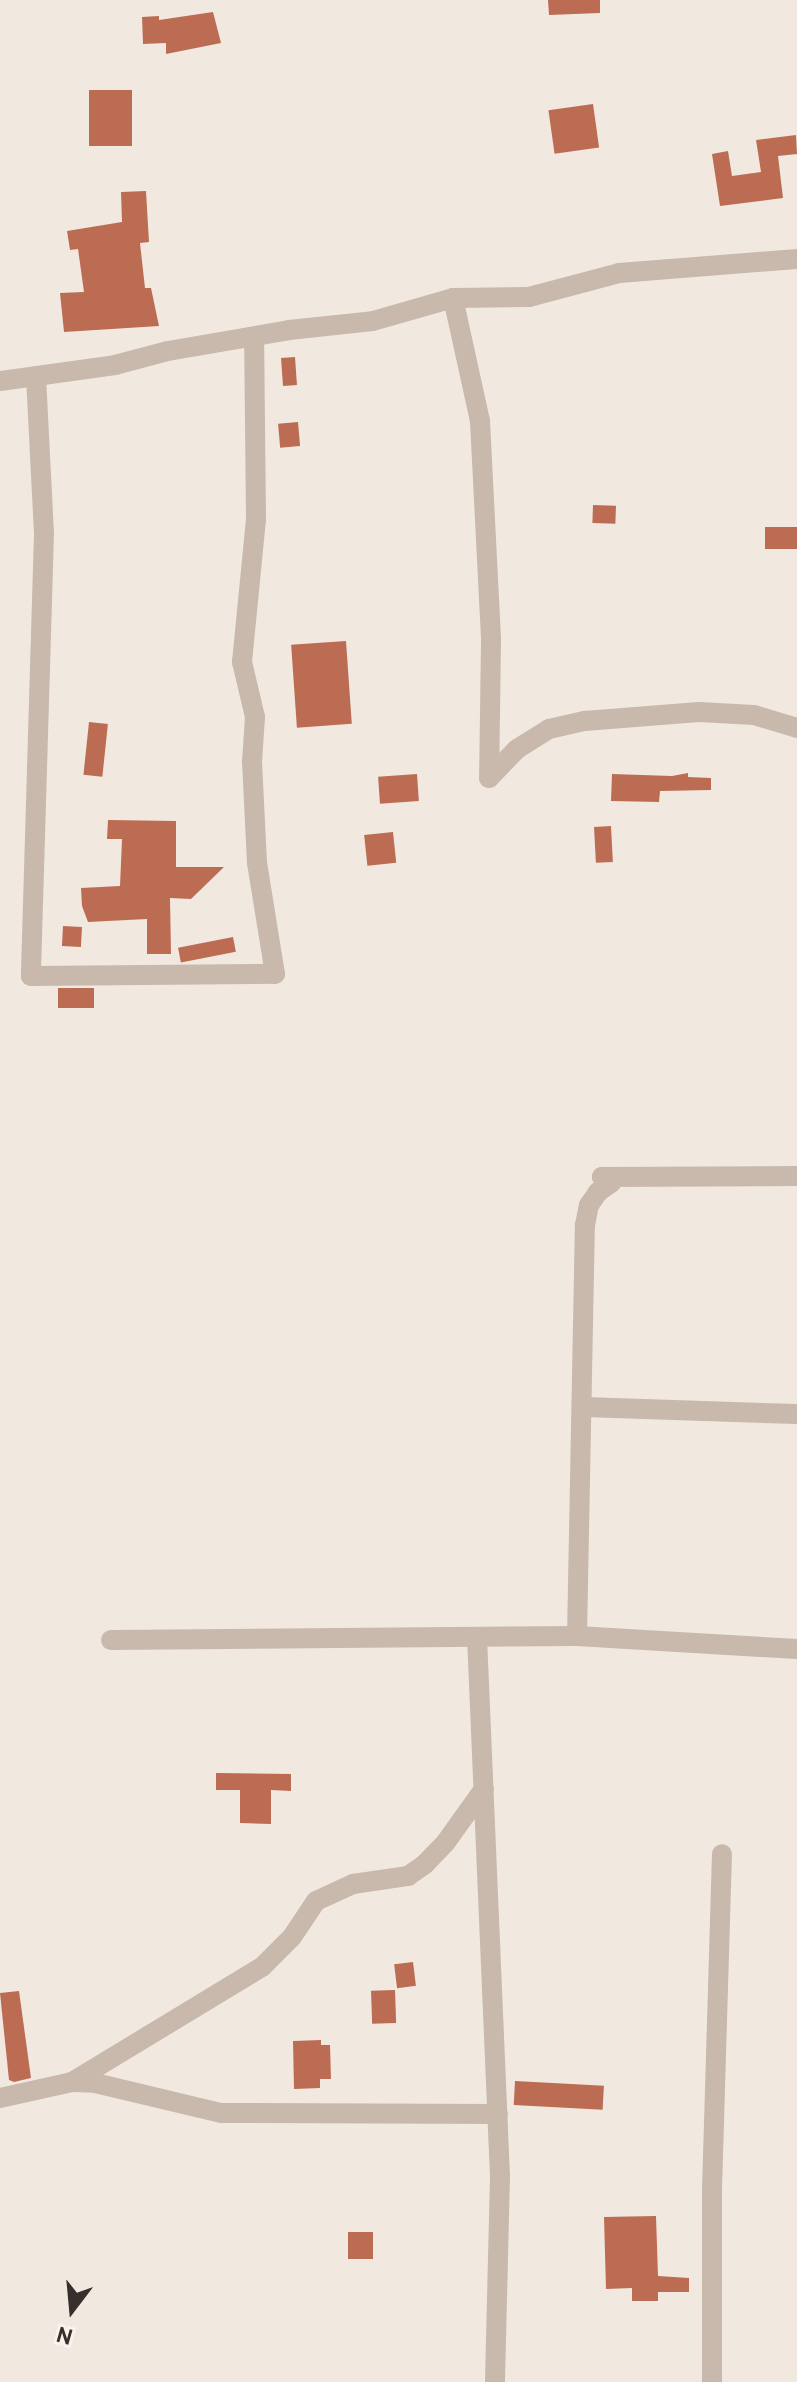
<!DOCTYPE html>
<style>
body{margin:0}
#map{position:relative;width:797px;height:2382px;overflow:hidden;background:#f1e9e0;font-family:Overpass,sans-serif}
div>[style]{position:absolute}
.building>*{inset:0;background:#bc6c53;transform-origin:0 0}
.minor>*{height:20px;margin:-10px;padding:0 10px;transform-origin:10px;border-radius:10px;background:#c8b9ac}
span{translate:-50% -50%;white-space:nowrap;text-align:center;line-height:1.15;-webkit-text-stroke:8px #f9f3ec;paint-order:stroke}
.north{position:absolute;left:32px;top:2270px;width:80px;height:80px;-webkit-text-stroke:6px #f9f3ec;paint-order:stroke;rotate:196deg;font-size:22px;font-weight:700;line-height:32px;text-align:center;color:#372f2b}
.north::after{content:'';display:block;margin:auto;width:28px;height:36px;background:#372f2b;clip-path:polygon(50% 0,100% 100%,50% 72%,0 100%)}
</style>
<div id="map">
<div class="building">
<i style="clip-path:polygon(548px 0,600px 0,600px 13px,549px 15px)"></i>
<i style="clip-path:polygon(213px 12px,221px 43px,166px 54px,166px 43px,143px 44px,142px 17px,159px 16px,159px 20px)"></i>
<i style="left:89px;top:90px;width:43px;height:56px"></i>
<i style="left:593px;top:104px;width:44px;height:45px;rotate:82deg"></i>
<i style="clip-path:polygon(796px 135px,797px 154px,778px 156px,783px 198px,720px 206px,712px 154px,728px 151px,732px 176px,761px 172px,756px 140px)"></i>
<i style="clip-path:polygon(146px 191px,149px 242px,140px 243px,145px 288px,151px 288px,159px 326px,64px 332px,60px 293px,84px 292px,78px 249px,70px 250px,67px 231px,122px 222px,121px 192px)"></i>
<i style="left:295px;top:357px;width:28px;height:14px;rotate:86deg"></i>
<i style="left:298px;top:422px;width:24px;height:20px;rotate:85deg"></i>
<i style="left:593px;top:505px;width:23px;height:18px;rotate:2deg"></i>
<i style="left:765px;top:527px;width:32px;height:22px"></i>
<i style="left:346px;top:641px;width:83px;height:55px;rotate:86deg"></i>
<i style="left:89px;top:722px;width:19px;height:53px;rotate:6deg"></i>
<i style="clip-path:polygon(688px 773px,688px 777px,711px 778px,711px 790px,660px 791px,659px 802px,611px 801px,612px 774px,672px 776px)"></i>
<i style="left:417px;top:774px;width:27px;height:39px;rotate:86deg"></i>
<i style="clip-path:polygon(108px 820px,176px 821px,176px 867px,224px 867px,191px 899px,170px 898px,171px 954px,147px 954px,147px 919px,88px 922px,82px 906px,81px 888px,120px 886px,122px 839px,107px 839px)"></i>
<i style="left:611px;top:826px;width:36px;height:17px;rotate:87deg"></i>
<i style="left:393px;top:832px;width:31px;height:29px;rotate:84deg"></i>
<i style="left:63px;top:926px;width:19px;height:20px;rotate:3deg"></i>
<i style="left:233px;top:937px;width:15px;height:56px;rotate:79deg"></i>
<i style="left:94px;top:988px;width:20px;height:36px;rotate:90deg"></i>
<i style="clip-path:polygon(216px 1773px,291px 1774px,291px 1791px,271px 1790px,271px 1824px,240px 1823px,240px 1790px,216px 1790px)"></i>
<i style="left:413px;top:1962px;width:24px;height:19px;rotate:83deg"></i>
<i style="left:395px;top:1990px;width:33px;height:24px;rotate:88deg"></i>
<i style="clip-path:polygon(19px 1991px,31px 2078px,14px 2082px,9px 2080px,0 1993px)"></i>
<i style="clip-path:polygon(321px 2040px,321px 2045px,330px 2045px,331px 2079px,320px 2079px,320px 2088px,294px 2089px,293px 2041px)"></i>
<i style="left:515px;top:2081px;width:89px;height:24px;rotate:3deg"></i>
<i style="clip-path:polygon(656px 2216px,658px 2276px,689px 2278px,689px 2292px,658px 2292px,658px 2301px,632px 2301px,632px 2288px,606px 2289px,604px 2217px)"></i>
<i style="left:348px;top:2232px;width:25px;height:27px"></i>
</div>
<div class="minor">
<i style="left:453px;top:298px;width:126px;rotate:77.6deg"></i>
<i style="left:480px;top:421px;width:220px;rotate:87.1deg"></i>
<i style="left:491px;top:641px;width:137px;rotate:90.8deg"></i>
<i style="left:36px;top:376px;width:157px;rotate:87.1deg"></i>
<i style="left:44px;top:533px;width:443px;rotate:91.7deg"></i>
<i style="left:31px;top:976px;width:244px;rotate:-0.5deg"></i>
<i style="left:275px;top:974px;width:112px;rotate:-99.2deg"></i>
<i style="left:257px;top:863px;width:101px;rotate:-92.8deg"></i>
<i style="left:252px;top:762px;width:45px;rotate:-86.2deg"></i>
<i style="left:255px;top:717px;width:57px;rotate:-103.3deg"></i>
<i style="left:242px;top:662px;width:144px;rotate:-84.4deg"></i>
<i style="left:256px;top:519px;width:182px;rotate:-90.6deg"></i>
<i style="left:0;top:381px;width:116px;rotate:-7.9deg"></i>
<i style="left:115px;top:365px;width:55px;rotate:-14.8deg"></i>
<i style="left:168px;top:351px;width:123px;rotate:-9.8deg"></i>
<i style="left:289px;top:330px;width:84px;rotate:-6.1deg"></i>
<i style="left:373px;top:321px;width:83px;rotate:-16deg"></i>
<i style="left:453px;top:298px;width:76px;rotate:-0.8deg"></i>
<i style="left:529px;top:297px;width:93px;rotate:-14.9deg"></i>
<i style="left:619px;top:273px;width:179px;rotate:-4.5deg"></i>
<i style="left:489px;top:778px;width:40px;rotate:-46deg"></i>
<i style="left:517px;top:749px;width:38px;rotate:-32deg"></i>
<i style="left:549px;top:729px;width:37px;rotate:-13deg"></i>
<i style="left:585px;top:721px;width:114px;rotate:-4.5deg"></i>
<i style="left:699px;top:712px;width:55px;rotate:3.1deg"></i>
<i style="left:754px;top:715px;width:45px;rotate:16.8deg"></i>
<i style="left:602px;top:1177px;width:195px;rotate:-0.3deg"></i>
<i style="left:584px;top:1407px;width:213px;rotate:1.9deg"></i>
<i style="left:577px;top:1636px;width:411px;rotate:-88.9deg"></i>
<i style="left:585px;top:1225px;width:20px;rotate:-79deg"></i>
<i style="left:589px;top:1205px;width:16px;rotate:-55deg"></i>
<i style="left:598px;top:1192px;width:16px;rotate:-35deg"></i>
<i style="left:611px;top:1183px;width:11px;rotate:-146deg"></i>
<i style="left:477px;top:1637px;width:539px;rotate:87.56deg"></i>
<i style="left:500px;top:2176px;width:206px;rotate:91.4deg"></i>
<i style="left:111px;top:1640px;width:466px;rotate:-0.5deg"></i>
<i style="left:577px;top:1636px;width:220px;rotate:3.4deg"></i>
<i style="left:72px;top:2082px;width:222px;rotate:-31.2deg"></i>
<i style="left:262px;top:1967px;width:42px;rotate:-45deg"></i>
<i style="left:292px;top:1937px;width:43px;rotate:-56.3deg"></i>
<i style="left:316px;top:1901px;width:41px;rotate:-24.7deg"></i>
<i style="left:353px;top:1884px;width:56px;rotate:-8.3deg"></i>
<i style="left:408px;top:1876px;width:21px;rotate:-35deg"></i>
<i style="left:425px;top:1864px;width:30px;rotate:-46deg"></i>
<i style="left:446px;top:1842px;width:65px;rotate:-54.4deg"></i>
<i style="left:0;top:2098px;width:74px;rotate:-12.5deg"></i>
<i style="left:72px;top:2082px;width:23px;rotate:2deg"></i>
<i style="left:95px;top:2083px;width:130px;rotate:13.4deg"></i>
<i style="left:221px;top:2113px;width:277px;rotate:0.2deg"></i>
<i style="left:712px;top:2382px;width:192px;rotate:-90deg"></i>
<i style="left:712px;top:2190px;width:336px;rotate:-88.3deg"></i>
</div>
<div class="north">N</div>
</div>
